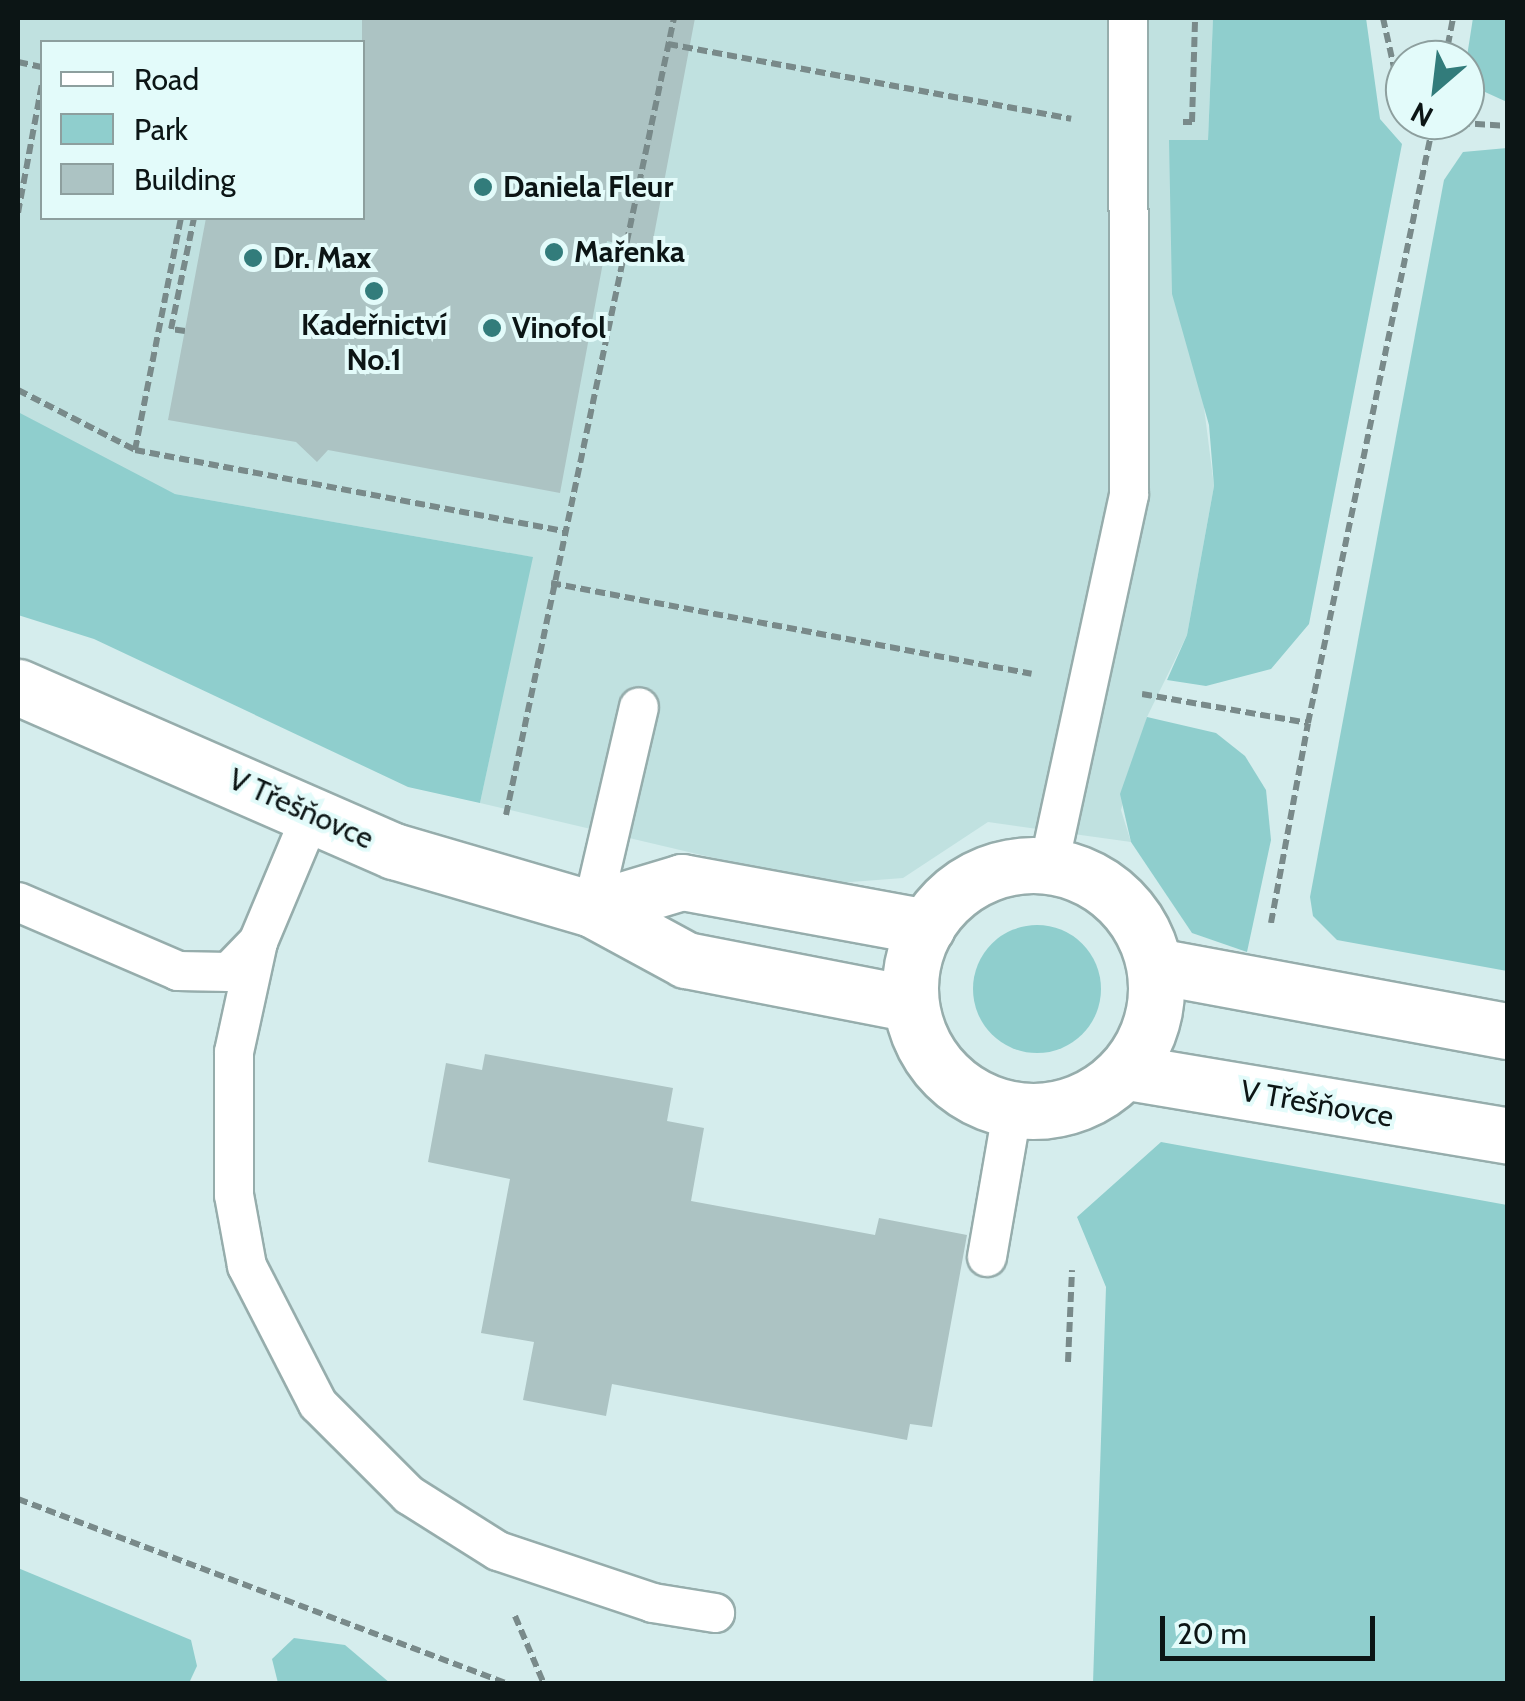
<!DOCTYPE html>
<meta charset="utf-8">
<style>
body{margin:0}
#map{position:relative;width:1525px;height:1701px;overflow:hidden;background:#d5eded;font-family:Cabin,sans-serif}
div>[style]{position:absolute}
.built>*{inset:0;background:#c0e1e0}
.green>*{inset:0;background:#8fcecd}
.round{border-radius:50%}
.building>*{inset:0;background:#acc3c3}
.path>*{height:6px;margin-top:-3px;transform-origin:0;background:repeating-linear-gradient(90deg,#798a8a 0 10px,transparent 0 15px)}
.roads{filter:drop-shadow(2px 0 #96adac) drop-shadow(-2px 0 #96adac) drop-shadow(0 2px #96adac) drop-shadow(0 -2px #96adac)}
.lane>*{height:38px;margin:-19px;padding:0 19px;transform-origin:19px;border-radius:19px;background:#fff}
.street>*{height:55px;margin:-27.5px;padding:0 27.5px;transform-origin:27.5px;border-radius:27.5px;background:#fff}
.street>.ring{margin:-27.5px;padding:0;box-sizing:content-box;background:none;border:55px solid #fff;border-radius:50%}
.dots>*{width:28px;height:28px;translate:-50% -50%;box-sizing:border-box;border:5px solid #e3fbfa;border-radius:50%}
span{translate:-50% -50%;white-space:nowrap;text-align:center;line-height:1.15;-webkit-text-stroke:8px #e3fbfa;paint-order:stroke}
.poi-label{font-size:30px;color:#0c1515;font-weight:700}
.left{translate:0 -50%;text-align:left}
.street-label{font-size:30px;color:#0c1515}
.frame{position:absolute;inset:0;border:20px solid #0c1515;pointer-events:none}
.legend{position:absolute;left:40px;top:40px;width:325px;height:180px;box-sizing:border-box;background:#e3fbfa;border:2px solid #8d9f9e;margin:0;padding:12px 18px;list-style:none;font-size:30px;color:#0c1515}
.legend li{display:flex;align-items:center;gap:20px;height:50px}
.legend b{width:50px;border:2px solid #8d9f9e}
.north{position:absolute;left:1385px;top:40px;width:100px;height:100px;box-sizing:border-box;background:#e3fbfa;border:2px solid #8d9f9e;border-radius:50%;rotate:208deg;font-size:28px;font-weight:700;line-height:40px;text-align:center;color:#0c1515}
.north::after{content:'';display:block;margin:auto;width:35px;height:45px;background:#327c7b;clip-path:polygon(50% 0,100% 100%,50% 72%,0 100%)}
.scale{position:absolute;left:1160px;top:1616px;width:215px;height:45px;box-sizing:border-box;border:5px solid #0c1515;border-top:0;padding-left:12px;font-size:30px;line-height:35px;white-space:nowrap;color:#0c1515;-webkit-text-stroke:8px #e3fbfa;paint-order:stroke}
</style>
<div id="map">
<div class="built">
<i style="clip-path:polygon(evenodd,18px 18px,1213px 18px,1208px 140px,1170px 140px,1214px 486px,1187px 635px,1147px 717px,1121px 810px,1131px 842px,988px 822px,903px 878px,825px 884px,480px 803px,532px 557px,175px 494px,18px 419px,18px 18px,42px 42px,362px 42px,362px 218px,42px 218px,42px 42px)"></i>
</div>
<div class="green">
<i style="clip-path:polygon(1213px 18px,1366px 18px,1380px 119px,1402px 144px,1309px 624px,1271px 669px,1206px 686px,1167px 680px,1187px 635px,1214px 486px,1209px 425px,1172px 294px,1169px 140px,1208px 140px)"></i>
<i style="clip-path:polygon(1473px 18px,1507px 18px,1507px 102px,1474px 87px,1465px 69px)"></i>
<i style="clip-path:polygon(1507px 148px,1508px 148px,1507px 971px,1337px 940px,1313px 916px,1310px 897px,1444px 180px,1463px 152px)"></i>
<i style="clip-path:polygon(18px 412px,175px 494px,533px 557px,480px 803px,408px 787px,94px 639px,18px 615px)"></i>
<i style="clip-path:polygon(1147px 717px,1216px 733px,1245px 756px,1266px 790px,1271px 840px,1247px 952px,1192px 933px,1131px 842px,1120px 794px)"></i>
<i class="round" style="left:973px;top:925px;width:128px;height:128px"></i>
<i style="clip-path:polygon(1161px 1142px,1507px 1205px,1507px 1683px,1093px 1683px,1106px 1287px,1077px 1217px)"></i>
<i style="clip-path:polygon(18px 1568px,191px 1640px,197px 1666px,189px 1683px,18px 1683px)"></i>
<i style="clip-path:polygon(294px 1638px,345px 1645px,390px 1683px,278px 1683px,272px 1659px)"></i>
</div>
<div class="building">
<i style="clip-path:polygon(362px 18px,695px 18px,651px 251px,607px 241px,560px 493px,328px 450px,317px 462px,296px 442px,168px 420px,206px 218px,362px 218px)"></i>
<i style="clip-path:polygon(485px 1054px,673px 1088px,667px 1121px,704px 1128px,691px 1201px,875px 1235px,879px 1218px,967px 1235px,932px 1427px,910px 1424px,907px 1440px,612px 1384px,606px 1416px,523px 1400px,534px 1342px,481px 1333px,510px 1179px,428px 1162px,446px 1063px,482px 1070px)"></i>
</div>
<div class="path">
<i style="left:1383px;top:18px;width:101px;rotate:77.5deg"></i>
<i style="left:668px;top:44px;width:410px;rotate:10.5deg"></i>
<i style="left:1445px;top:60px;width:43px;rotate:-79.2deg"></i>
<i style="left:18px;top:62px;width:25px;rotate:12deg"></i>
<i style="left:1415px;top:120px;width:93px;rotate:3.7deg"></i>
<i style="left:1183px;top:122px;width:9px"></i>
<i style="left:1192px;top:122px;width:104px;rotate:-88.3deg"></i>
<i style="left:18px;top:213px;width:132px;rotate:-79.5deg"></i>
<i style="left:185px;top:331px;width:14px;rotate:-172deg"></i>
<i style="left:171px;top:329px;width:113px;rotate:-78.3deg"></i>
<i style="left:18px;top:390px;width:131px;rotate:27.1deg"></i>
<i style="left:135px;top:450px;width:436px;rotate:10.7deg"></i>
<i style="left:135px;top:450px;width:237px;rotate:-78.8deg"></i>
<i style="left:551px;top:583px;width:489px;rotate:10.7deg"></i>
<i style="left:1142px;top:694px;width:169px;rotate:9.9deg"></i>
<i style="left:1308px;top:723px;width:616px;rotate:-78.2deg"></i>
<i style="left:506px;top:815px;width:815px;rotate:-78.1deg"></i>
<i style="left:1271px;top:923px;width:203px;rotate:-79.5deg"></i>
<i style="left:1068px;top:1362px;width:92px;rotate:-87.5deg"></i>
<i style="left:18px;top:1499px;width:524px;rotate:20.68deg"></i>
<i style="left:515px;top:1616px;width:74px;rotate:66.9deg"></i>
</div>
<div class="roads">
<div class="lane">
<i style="left:1049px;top:865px;width:379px;rotate:-77.8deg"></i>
<i style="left:1129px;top:495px;width:477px;rotate:-90.1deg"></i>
<i style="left:18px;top:902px;width:174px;rotate:23.3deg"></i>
<i style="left:178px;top:971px;width:51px;rotate:1.1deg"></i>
<i style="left:229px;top:972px;width:42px;rotate:-46deg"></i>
<i style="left:258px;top:942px;width:137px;rotate:-67.2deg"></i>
<i style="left:592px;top:909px;width:207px;rotate:-76.9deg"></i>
<i style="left:258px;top:942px;width:113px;rotate:102.3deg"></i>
<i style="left:234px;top:1052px;width:143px;rotate:90deg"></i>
<i style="left:234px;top:1195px;width:72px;rotate:79.6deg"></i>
<i style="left:247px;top:1266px;width:155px;rotate:62.8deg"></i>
<i style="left:318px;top:1404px;width:129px;rotate:45deg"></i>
<i style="left:409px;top:1495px;width:105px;rotate:32.2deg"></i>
<i style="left:498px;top:1551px;width:163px;rotate:18.5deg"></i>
<i style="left:653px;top:1603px;width:63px;rotate:9.2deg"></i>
<i style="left:987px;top:1257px;width:147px;rotate:-80.2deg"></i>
</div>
<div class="street">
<i style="left:18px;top:687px;width:410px;rotate:23.6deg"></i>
<i style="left:394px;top:851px;width:206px;rotate:16.3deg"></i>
<i style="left:592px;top:909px;width:107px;rotate:28.5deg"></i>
<i style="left:686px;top:960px;width:225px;rotate:11deg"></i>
<i class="ring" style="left:910px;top:865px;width:191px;height:191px"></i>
<i style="left:592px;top:909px;width:94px;rotate:-16.7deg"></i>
<i style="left:682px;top:882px;width:249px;rotate:10.4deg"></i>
<i style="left:1156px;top:966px;width:358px;rotate:10.5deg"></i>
<i style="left:1127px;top:1072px;width:386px;rotate:9.5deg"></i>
</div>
</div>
<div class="dots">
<i style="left:483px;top:187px;background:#327c7b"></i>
<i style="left:554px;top:252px;background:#327c7b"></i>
<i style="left:253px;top:258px;background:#327c7b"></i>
<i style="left:374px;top:291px;background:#327c7b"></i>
<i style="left:492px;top:328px;background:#327c7b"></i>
</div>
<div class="poi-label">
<span class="left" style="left:503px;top:187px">Daniela Fleur</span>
<span class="left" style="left:574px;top:252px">Mařenka</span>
<span class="left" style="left:273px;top:258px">Dr. Max</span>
<span style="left:374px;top:342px">Kadeřnictví<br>No.1</span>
<span class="left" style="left:512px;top:328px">Vinofol</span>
</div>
<div class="street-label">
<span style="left:301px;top:809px;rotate:24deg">V Třešňovce</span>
<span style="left:1317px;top:1104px;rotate:10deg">V Třešňovce</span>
</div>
<div class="frame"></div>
<ul class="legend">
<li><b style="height:12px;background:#fff"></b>Road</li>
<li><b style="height:28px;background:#8fcecd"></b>Park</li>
<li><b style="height:28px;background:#acc3c3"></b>Building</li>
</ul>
<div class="north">N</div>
<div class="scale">20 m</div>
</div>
